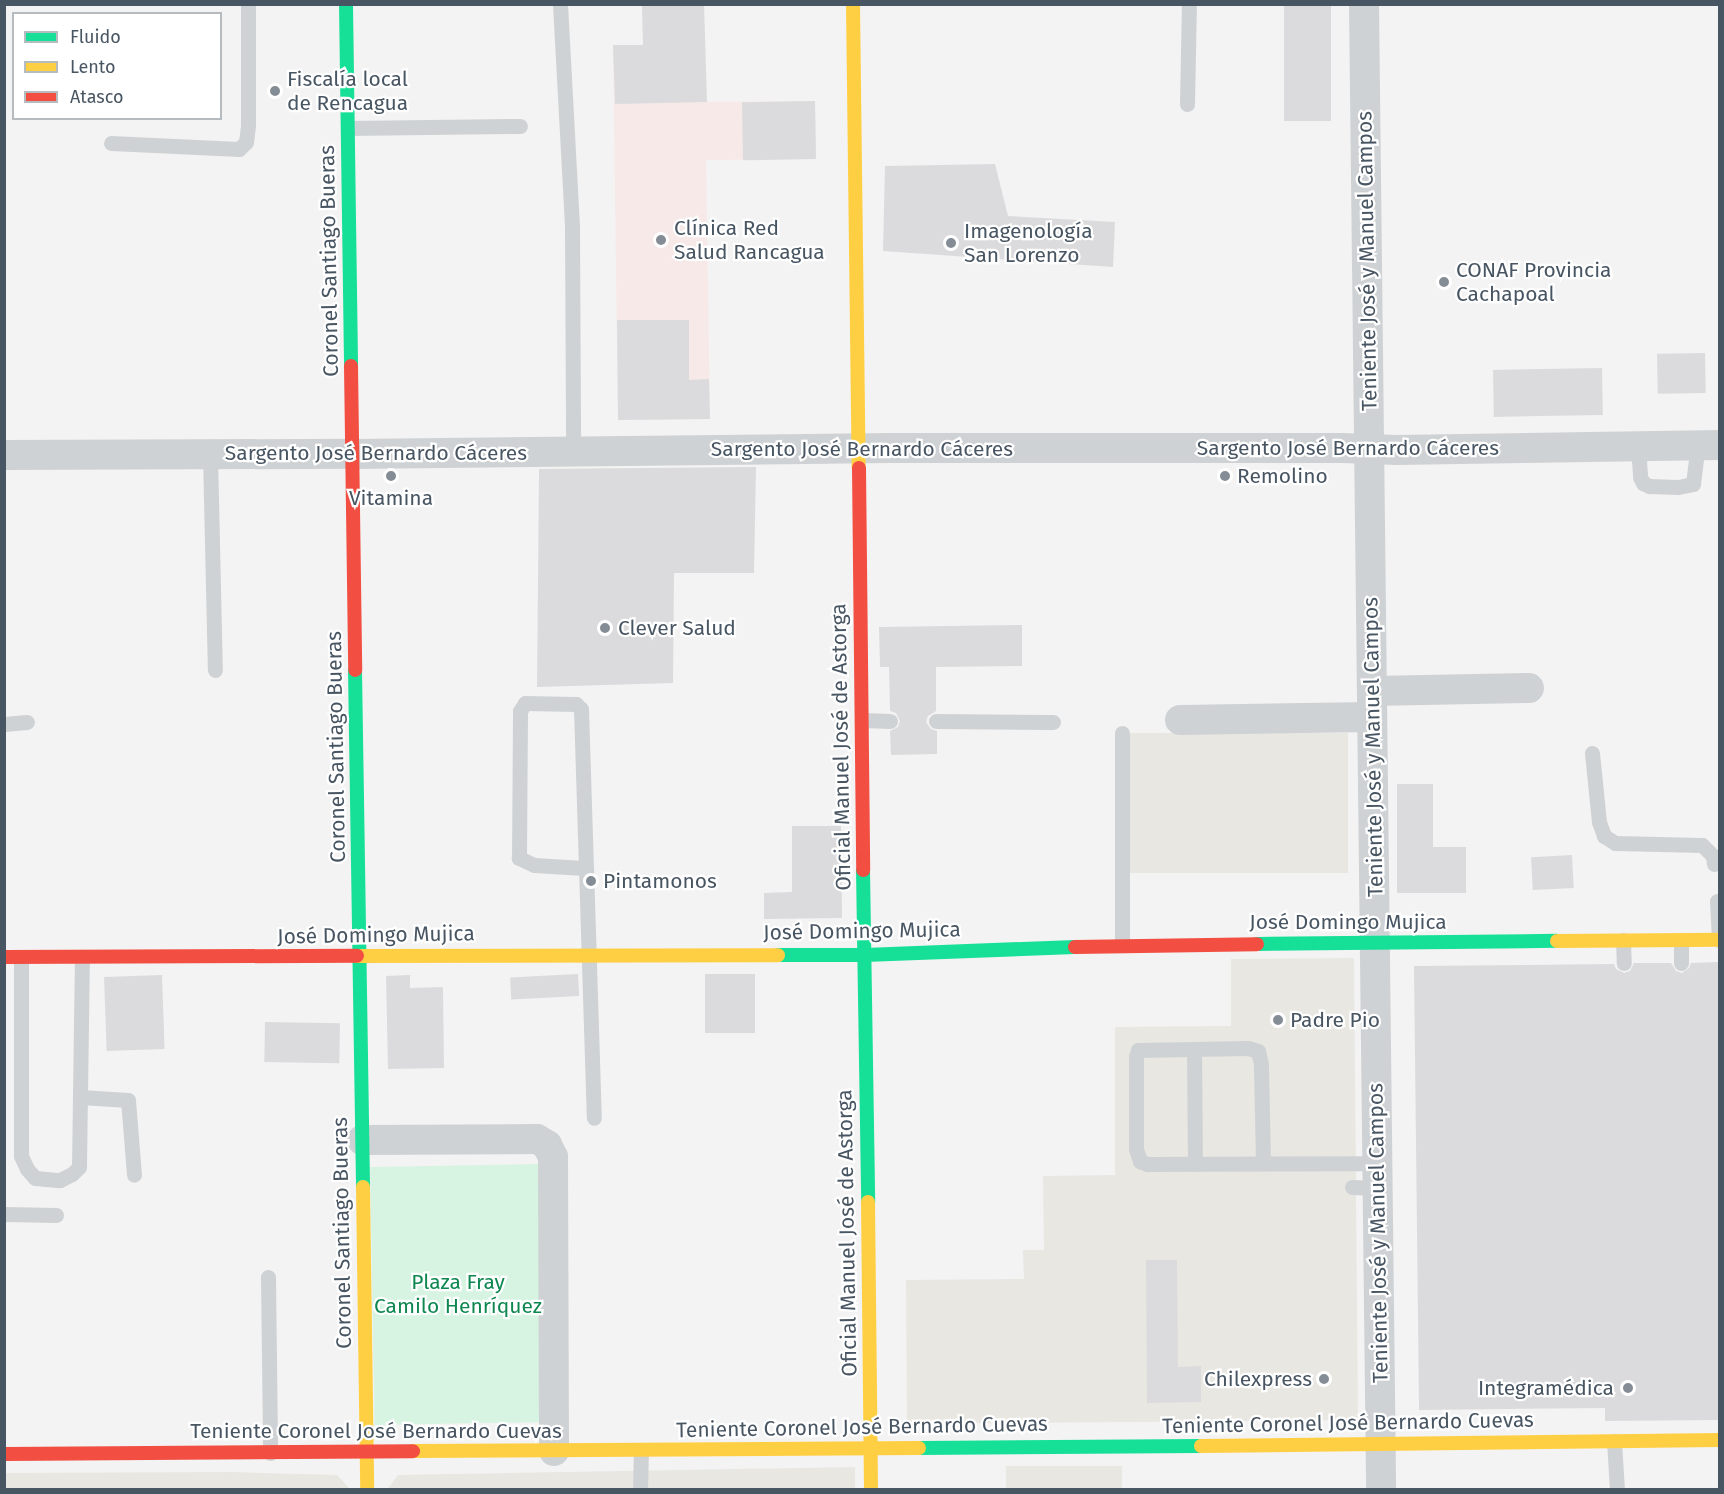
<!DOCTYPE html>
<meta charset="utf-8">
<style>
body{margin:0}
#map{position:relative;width:1724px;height:1494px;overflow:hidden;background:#f4f3f3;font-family:"Fira Sans",sans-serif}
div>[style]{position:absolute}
.commercial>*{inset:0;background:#e8e7e2;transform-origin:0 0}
.medical>*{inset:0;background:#f6e9e8}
.green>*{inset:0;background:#d7f4e2;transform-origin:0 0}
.building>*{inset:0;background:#dbdbdd;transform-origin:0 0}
.lane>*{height:15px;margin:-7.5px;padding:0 7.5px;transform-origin:7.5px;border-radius:7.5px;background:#cfd2d4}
.street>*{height:30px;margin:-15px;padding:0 15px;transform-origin:15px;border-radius:15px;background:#cfd2d4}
.fast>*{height:14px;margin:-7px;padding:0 7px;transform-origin:7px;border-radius:7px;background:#16e098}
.slow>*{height:14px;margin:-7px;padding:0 7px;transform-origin:7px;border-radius:7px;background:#ffcf43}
.jam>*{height:14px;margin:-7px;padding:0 7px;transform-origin:7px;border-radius:7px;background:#f24e42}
.dots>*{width:16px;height:16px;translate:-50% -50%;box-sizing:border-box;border:3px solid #fff;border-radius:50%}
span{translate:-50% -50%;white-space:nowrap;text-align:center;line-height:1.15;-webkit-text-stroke:4.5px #fff;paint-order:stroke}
.poi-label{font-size:21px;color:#485562}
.left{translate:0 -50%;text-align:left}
.right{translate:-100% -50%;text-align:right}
.street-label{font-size:21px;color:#485562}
.park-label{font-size:21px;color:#0e8850}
.frame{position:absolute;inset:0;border:6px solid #485562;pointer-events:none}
.legend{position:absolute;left:12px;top:12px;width:210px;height:108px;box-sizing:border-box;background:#fff;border:2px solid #b6bbc0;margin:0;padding:8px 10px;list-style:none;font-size:18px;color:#485562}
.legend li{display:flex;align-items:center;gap:12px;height:30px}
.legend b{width:30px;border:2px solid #b6bbc0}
</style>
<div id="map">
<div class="commercial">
<i style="left:1130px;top:733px;width:218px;height:140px"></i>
<i style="clip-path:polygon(1354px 958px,1358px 1420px,907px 1424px,906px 1280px,1024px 1279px,1023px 1250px,1044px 1250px,1043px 1176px,1115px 1175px,1115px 1027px,1231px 1026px,1231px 959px)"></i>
<i style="left:1006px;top:1466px;width:116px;height:23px"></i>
<i style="clip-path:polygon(855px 1467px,855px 1490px,387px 1490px,398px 1475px)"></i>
<i style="clip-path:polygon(231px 1472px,337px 1475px,350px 1489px,5px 1489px,5px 1473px)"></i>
</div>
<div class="medical">
<i style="clip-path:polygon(642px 5px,704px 5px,706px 102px,815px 101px,816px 159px,706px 160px,710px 419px,618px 420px,613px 45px,643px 45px)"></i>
</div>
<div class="green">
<i style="left:543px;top:1164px;width:258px;height:173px;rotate:89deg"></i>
</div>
<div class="building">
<i style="clip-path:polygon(642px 4px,704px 4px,707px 102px,615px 104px,613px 45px,643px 45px)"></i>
<i style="left:1284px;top:4px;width:47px;height:117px"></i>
<i style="left:815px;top:101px;width:58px;height:73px;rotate:89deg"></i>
<i style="clip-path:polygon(995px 164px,1008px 216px,1115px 222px,1113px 267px,883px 251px,885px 166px)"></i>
<i style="clip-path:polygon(617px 320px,689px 320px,689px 380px,709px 379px,710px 419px,618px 420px)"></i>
<i style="left:1705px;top:353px;width:40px;height:48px;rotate:89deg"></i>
<i style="left:1602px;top:368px;width:47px;height:109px;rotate:89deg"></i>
<i style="clip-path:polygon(756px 467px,754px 573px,674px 573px,673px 683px,537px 687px,539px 469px)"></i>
<i style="clip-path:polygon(1022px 625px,1022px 666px,936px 667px,936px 711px,928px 716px,926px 722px,931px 729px,937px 731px,937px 754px,891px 755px,890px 731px,898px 727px,900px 721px,896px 713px,890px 711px,889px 667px,880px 667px,879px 627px)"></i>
<i style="clip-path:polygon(1397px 784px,1433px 784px,1433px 847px,1466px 847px,1466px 893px,1397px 893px)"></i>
<i style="clip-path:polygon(792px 826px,841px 826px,842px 918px,764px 919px,764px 893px,792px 892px)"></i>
<i style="left:1572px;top:855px;width:33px;height:41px;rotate:87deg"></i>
<i style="clip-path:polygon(1719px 962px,1719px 1420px,1605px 1421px,1605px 1408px,1419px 1410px,1414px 966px,1614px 964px,1616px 969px,1624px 973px,1630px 971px,1634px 963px,1671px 963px,1676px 971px,1682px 973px,1689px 968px,1691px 963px)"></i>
<i style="left:578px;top:974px;width:22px;height:68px;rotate:87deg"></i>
<i style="left:705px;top:974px;width:50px;height:59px"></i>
<i style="left:162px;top:975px;width:74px;height:58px;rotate:88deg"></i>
<i style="clip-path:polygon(410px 975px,410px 988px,443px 987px,444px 1068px,388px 1069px,386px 976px)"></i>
<i style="left:265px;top:1022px;width:75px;height:40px;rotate:1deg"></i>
<i style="clip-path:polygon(1146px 1260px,1177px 1260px,1178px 1367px,1201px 1366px,1201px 1402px,1147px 1403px)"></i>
</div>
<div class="lane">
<i style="left:560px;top:4px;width:225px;rotate:86.9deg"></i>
<i style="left:572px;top:229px;width:223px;rotate:89.7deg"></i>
<i style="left:1187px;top:104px;width:100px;rotate:-88.9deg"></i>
<i style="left:348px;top:128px;width:172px;rotate:-0.7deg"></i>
<i style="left:111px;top:143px;width:128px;rotate:2.7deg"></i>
<i style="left:239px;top:149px;width:10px;rotate:-45deg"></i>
<i style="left:246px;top:142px;width:17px;rotate:-83deg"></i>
<i style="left:248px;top:125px;width:121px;rotate:-90deg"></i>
<i style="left:1638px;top:446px;width:31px;rotate:86deg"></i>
<i style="left:1640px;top:477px;width:7px;rotate:63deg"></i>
<i style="left:1643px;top:483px;width:7px;rotate:27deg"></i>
<i style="left:1649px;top:486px;width:29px;rotate:2deg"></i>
<i style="left:1678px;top:487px;width:15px;rotate:-11deg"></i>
<i style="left:1693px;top:484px;width:39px;rotate:-83deg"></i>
<i style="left:210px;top:455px;width:215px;rotate:88.7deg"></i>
<i style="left:862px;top:720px;width:28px;rotate:2deg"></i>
<i style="left:936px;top:721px;width:117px;rotate:0.5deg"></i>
<i style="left:4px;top:724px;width:23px;rotate:-5deg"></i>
<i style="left:1122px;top:733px;width:212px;rotate:90deg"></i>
<i style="left:1592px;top:753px;width:69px;rotate:84.2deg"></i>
<i style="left:1599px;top:822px;width:15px;rotate:70deg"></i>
<i style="left:1604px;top:836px;width:13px;rotate:32deg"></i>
<i style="left:1615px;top:843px;width:87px;rotate:1.3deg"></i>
<i style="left:1702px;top:845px;width:16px;rotate:45deg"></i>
<i style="left:1713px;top:856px;width:8px;rotate:83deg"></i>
<i style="left:584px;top:868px;width:50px;rotate:-176.6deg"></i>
<i style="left:534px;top:865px;width:17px;rotate:-155deg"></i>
<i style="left:519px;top:858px;width:147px;rotate:-89.6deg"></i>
<i style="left:520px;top:711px;width:9px;rotate:-58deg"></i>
<i style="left:525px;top:703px;width:51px;rotate:1.1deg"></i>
<i style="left:576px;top:704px;width:7px;rotate:45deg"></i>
<i style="left:581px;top:709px;width:409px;rotate:88.2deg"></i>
<i style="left:1717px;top:901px;width:39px;rotate:87deg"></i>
<i style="left:1623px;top:940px;width:23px;rotate:88deg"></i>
<i style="left:21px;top:957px;width:199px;rotate:90deg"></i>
<i style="left:21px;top:1156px;width:14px;rotate:65deg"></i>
<i style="left:27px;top:1169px;width:12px;rotate:48deg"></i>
<i style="left:35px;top:1178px;width:25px;rotate:5deg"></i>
<i style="left:60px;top:1180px;width:13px;rotate:-27deg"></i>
<i style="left:72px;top:1174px;width:10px;rotate:-45deg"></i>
<i style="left:79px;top:1167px;width:210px;rotate:-89.2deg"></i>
<i style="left:1681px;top:963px;width:23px;rotate:-90deg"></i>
<i style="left:1194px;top:1049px;width:115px;rotate:89.5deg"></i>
<i style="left:80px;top:1097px;width:48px;rotate:3.6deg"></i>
<i style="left:128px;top:1100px;width:75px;rotate:85.4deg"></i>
<i style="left:1263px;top:1162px;width:98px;rotate:-91.2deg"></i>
<i style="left:1261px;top:1064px;width:13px;rotate:-103deg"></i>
<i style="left:1258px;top:1051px;width:10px;rotate:-163deg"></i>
<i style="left:1248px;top:1048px;width:110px;rotate:179deg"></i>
<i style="left:1138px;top:1050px;width:7px;rotate:106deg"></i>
<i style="left:1136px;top:1057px;width:92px;rotate:90deg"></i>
<i style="left:1136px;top:1149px;width:13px;rotate:72deg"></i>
<i style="left:1140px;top:1161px;width:8px;rotate:23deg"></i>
<i style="left:1147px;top:1164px;width:230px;rotate:-0.2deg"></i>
<i style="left:1352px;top:1187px;width:26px;rotate:2deg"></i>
<i style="left:4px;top:1214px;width:52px;rotate:1.1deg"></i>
<i style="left:268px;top:1277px;width:176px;rotate:89.3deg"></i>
<i style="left:1614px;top:1441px;width:49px;rotate:86.5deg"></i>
<i style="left:640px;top:1490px;width:40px;rotate:-88.6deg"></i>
</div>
<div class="street">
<i style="left:1364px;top:4px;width:1486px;rotate:89.34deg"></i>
<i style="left:4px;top:455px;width:349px;rotate:-0.2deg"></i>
<i style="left:353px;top:454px;width:538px;rotate:-0.64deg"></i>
<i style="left:891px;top:448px;width:451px"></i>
<i style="left:1342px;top:448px;width:55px;rotate:2.1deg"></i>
<i style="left:1397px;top:450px;width:323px;rotate:-0.9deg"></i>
<i style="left:1372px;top:691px;width:157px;rotate:-1.1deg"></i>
<i style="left:1180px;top:720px;width:192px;rotate:-0.9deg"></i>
<i style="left:362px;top:1140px;width:175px;rotate:-0.3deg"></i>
<i style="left:537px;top:1139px;width:12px;rotate:31deg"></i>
<i style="left:547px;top:1145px;width:13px;rotate:63deg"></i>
<i style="left:553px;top:1157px;width:294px;rotate:89.8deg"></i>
</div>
<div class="fast">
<i style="left:346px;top:4px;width:362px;rotate:89.2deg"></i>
<i style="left:355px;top:670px;width:517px;rotate:89.11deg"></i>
<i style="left:863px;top:870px;width:332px;rotate:89.1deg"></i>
<i style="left:1257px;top:944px;width:300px;rotate:-0.6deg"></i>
<i style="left:778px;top:955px;width:87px"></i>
<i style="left:865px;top:955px;width:210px;rotate:-2.2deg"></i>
<i style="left:919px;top:1448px;width:282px;rotate:-0.4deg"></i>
</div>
<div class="slow">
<i style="left:853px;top:4px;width:464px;rotate:89.3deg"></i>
<i style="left:1557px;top:941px;width:163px;rotate:-0.4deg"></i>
<i style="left:357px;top:956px;width:421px;rotate:-0.1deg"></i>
<i style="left:363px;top:1187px;width:303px;rotate:89.2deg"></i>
<i style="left:868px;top:1202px;width:288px;rotate:89.4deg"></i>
<i style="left:1201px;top:1446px;width:519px;rotate:-0.66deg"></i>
<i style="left:413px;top:1451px;width:506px;rotate:-0.34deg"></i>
</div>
<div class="jam">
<i style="left:351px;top:366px;width:304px;rotate:89.2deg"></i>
<i style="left:859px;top:468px;width:402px;rotate:89.4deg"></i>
<i style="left:1075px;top:947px;width:182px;rotate:-0.9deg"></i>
<i style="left:4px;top:957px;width:353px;rotate:-0.2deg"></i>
<i style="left:4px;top:1454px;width:409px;rotate:-0.4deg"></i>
</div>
<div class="dots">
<i style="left:275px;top:91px;background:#848c95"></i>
<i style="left:661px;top:240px;background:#848c95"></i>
<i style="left:951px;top:243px;background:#848c95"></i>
<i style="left:1444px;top:282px;background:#848c95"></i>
<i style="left:391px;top:476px;background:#848c95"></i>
<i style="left:1225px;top:476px;background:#848c95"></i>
<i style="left:605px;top:628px;background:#848c95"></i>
<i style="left:591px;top:881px;background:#848c95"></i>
<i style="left:1278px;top:1020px;background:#848c95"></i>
<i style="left:1324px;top:1379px;background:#848c95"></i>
<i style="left:1628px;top:1388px;background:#848c95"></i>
</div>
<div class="poi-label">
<span class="left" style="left:287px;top:91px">Fiscalía local<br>de Rencagua</span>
<span class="left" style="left:674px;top:240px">Clínica Red<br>Salud Rancagua</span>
<span class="left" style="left:964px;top:243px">Imagenología<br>San Lorenzo</span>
<span class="left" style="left:1456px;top:282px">CONAF Provincia<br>Cachapoal</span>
<span class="left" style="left:1237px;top:476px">Remolino</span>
<span style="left:391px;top:498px">Vitamina</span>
<span class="left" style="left:618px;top:628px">Clever Salud</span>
<span class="left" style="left:603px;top:881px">Pintamonos</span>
<span class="left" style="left:1290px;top:1020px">Padre Pio</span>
<span class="right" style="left:1312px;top:1379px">Chilexpress</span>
<span class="right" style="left:1614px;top:1388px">Integramédica</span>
</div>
<div class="street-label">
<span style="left:329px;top:261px;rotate:-91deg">Coronel Santiago Bueras</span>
<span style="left:1367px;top:261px;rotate:-91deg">Teniente José y Manuel Campos</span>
<span style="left:1348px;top:448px">Sargento José Bernardo Cáceres</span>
<span style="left:862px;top:449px">Sargento José Bernardo Cáceres</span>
<span style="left:376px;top:453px">Sargento José Bernardo Cáceres</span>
<span style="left:336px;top:747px;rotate:-91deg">Coronel Santiago Bueras</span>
<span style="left:841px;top:747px;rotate:-91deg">Oficial Manuel José de Astorga</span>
<span style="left:1373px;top:747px;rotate:-91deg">Teniente José y Manuel Campos</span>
<span style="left:1348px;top:922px">José Domingo Mujica</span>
<span style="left:862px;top:931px;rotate:-1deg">José Domingo Mujica</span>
<span style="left:376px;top:935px;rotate:-1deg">José Domingo Mujica</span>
<span style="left:342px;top:1233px;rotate:-91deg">Coronel Santiago Bueras</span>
<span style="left:847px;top:1233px;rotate:-91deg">Oficial Manuel José de Astorga</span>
<span style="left:1378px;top:1233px;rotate:-91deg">Teniente José y Manuel Campos</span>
<span style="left:1348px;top:1423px;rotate:-1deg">Teniente Coronel José Bernardo Cuevas</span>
<span style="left:862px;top:1427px;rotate:-1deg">Teniente Coronel José Bernardo Cuevas</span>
<span style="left:376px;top:1431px">Teniente Coronel José Bernardo Cuevas</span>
</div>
<div class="park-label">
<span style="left:458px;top:1294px">Plaza Fray<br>Camilo Henríquez</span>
</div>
<div class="frame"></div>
<ul class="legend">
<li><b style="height:8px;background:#16e098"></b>Fluido</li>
<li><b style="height:8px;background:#ffcf43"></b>Lento</li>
<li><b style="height:8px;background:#f24e42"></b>Atasco</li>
</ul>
</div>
